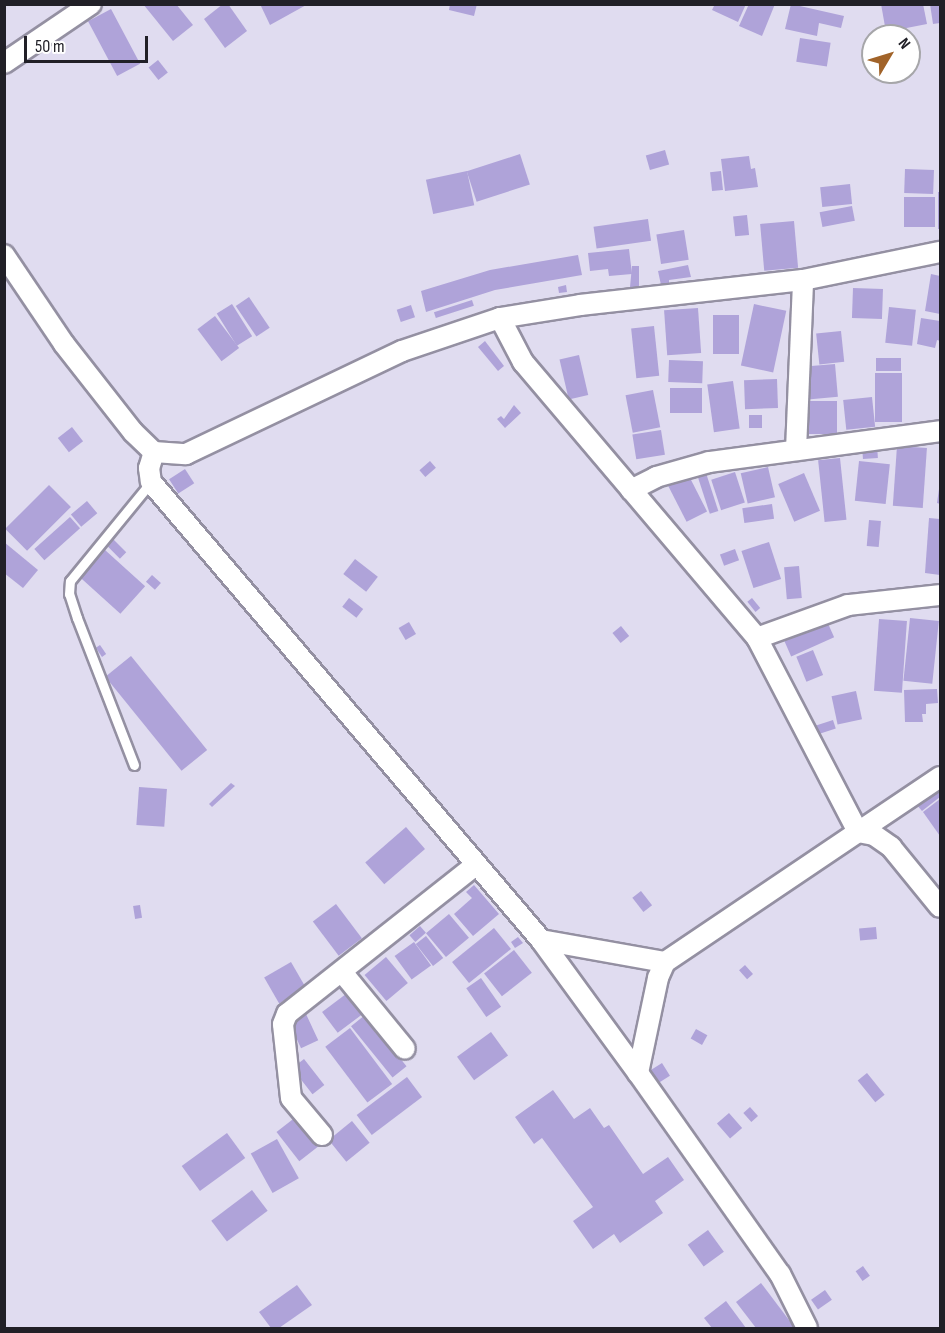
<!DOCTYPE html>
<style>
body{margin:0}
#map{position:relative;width:945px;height:1333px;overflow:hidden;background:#e0dcf0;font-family:"Sofia Sans Condensed",sans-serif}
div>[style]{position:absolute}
.building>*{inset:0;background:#afa3d9;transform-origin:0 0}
.roads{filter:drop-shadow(2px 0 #9490a2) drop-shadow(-2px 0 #9490a2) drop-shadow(0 2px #9490a2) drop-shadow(0 -2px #9490a2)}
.service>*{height:9px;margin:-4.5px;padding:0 4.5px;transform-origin:4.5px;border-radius:4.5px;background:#fff}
.minor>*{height:20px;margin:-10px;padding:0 10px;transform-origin:10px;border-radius:10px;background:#fff}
span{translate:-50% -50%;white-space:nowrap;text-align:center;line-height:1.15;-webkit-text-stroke:5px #fff;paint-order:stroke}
.frame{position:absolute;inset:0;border:6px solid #212027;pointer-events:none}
.north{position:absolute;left:861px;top:24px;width:60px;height:60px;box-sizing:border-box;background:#fff;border:2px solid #a6a6a9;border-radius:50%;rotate:52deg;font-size:16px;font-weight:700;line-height:24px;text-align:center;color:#212027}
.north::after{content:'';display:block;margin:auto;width:21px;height:27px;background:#a16329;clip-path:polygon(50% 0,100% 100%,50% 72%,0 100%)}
.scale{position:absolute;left:24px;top:36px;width:124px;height:27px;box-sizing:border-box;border:3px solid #212027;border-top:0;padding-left:8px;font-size:18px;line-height:21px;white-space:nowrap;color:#212027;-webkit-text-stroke:4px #fff;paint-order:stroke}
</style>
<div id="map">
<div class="building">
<i style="clip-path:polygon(143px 4px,176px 4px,193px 25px,173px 41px)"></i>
<i style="clip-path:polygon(223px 4px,228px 4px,247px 31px,225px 48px,204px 19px)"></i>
<i style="clip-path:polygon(260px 4px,308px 4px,270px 25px)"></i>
<i style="clip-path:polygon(450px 4px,477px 4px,474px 16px,449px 10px)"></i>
<i style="clip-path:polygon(715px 4px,746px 4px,738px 22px,712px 10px)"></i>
<i style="clip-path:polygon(749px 4px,775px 4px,762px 36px,739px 26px)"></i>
<i style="clip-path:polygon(791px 4px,844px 16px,841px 28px,819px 23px,817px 36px,785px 29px)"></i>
<i style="clip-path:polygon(881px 4px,923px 4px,927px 24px,886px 32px)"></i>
<i style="clip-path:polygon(930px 4px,940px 4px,940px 23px,933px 24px)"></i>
<i style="left:111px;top:9px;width:62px;height:26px;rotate:62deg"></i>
<i style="left:800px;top:38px;width:31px;height:24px;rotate:9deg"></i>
<i style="left:158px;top:60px;width:16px;height:12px;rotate:52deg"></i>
<i style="left:665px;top:150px;width:15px;height:20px;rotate:74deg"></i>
<i style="left:520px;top:154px;width:32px;height:56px;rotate:72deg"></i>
<i style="clip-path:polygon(749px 156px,751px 169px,755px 168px,758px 187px,725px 191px,721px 159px)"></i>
<i style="left:905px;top:169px;width:29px;height:24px;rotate:2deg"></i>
<i style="left:467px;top:171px;width:35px;height:42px;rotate:78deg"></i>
<i style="left:721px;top:171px;width:19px;height:11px;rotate:84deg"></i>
<i style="left:850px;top:184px;width:20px;height:30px;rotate:84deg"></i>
<i style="left:938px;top:192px;width:2px;height:37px"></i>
<i style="left:904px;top:197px;width:31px;height:30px"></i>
<i style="left:852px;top:206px;width:15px;height:33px;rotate:79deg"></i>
<i style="left:747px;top:215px;width:20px;height:14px;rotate:84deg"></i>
<i style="left:648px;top:219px;width:22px;height:55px;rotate:82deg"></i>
<i style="left:794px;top:221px;width:47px;height:34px;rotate:85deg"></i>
<i style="left:684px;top:230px;width:30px;height:28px;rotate:81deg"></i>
<i style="clip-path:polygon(629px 249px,632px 274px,609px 276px,608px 269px,590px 271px,588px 253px)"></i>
<i style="clip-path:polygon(578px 255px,582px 275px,495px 290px,426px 312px,421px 291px,490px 270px)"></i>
<i style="clip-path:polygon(688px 265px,691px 277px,669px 280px,669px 283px,661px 285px,658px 271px)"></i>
<i style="clip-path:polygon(632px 266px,639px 266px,639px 287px,630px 287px)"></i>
<i style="clip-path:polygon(931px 274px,940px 276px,940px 314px,925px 311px)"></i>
<i style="clip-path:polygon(566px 285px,567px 292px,559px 293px,558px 287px)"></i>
<i style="left:853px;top:288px;width:30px;height:30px;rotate:2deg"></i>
<i style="left:249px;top:297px;width:37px;height:16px;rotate:56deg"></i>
<i style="left:472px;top:300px;width:6px;height:40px;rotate:72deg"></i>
<i style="left:232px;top:304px;width:38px;height:18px;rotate:58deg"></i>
<i style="left:754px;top:304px;width:33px;height:63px;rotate:12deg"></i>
<i style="left:411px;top:305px;width:13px;height:15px;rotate:72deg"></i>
<i style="left:889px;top:307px;width:27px;height:36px;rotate:6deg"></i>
<i style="left:698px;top:308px;width:45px;height:34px;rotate:86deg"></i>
<i style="left:713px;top:315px;width:26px;height:39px"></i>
<i style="left:215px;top:316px;width:40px;height:22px;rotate:53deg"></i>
<i style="clip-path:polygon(921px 318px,940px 321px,940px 341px,937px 340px,935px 348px,917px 344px)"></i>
<i style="left:654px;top:326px;width:50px;height:23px;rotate:84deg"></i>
<i style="left:841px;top:331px;width:31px;height:25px;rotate:84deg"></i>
<i style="clip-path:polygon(485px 341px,504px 366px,498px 371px,478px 347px)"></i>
<i style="left:579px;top:355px;width:41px;height:20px;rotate:77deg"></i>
<i style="left:876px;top:358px;width:25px;height:13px"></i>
<i style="left:669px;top:360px;width:34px;height:22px;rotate:2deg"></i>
<i style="left:835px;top:364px;width:33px;height:30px;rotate:85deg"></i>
<i style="left:875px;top:373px;width:27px;height:49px"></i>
<i style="left:777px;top:379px;width:29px;height:33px;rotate:88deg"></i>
<i style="left:733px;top:381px;width:48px;height:26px;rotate:82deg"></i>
<i style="left:670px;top:388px;width:32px;height:25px"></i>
<i style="left:653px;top:390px;width:38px;height:28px;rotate:79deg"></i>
<i style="left:872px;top:397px;width:30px;height:29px;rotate:84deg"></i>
<i style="left:837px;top:401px;width:33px;height:32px;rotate:90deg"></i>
<i style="clip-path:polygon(514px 405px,521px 413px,505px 428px,497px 419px,501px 416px,504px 419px)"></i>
<i style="left:749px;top:415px;width:13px;height:13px"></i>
<i style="left:72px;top:427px;width:18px;height:18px;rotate:52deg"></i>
<i style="left:661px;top:430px;width:25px;height:29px;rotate:81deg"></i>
<i style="left:877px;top:445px;width:13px;height:15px;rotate:86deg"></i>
<i style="left:897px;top:446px;width:30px;height:60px;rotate:4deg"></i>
<i style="left:840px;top:458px;width:62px;height:22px;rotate:84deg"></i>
<i style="left:430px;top:461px;width:9px;height:14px;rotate:49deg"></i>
<i style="left:859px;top:461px;width:31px;height:40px;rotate:6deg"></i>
<i style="left:768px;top:467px;width:31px;height:28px;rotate:77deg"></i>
<i style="left:185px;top:469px;width:17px;height:19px;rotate:57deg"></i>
<i style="left:735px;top:472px;width:32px;height:25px;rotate:72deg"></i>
<i style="left:706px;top:473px;width:40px;height:9px;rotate:72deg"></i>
<i style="left:804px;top:473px;width:41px;height:28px;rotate:67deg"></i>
<i style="left:688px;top:474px;width:42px;height:23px;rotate:63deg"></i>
<i style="left:49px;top:485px;width:31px;height:62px;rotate:45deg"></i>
<i style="clip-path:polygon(939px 489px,940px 490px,940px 504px,937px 503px)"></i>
<i style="left:87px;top:501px;width:16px;height:21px;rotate:50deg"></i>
<i style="left:772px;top:504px;width:15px;height:30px;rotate:82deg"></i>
<i style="left:70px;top:517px;width:15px;height:48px;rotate:48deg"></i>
<i style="clip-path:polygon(929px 518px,940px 519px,940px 575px,925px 573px)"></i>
<i style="left:869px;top:520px;width:12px;height:26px;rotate:5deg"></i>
<i style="left:110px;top:536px;width:23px;height:9px;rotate:45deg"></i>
<i style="clip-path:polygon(4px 542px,38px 570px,23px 588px,4px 573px)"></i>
<i style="left:769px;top:542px;width:39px;height:29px;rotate:72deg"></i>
<i style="left:735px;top:549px;width:12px;height:16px;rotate:70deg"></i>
<i style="left:105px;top:550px;width:54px;height:37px;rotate:42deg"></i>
<i style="left:355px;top:559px;width:29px;height:19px;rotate:38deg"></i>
<i style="left:799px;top:566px;width:32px;height:15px;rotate:85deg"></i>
<i style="left:152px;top:575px;width:12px;height:9px;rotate:42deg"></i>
<i style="left:349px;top:598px;width:18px;height:11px;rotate:38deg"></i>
<i style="left:752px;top:598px;width:13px;height:6px;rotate:51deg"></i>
<i style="left:910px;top:618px;width:29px;height:63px;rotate:6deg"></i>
<i style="left:826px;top:619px;width:20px;height:47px;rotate:66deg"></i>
<i style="left:879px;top:619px;width:28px;height:72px;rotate:4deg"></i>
<i style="left:409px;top:622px;width:14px;height:12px;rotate:60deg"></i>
<i style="left:621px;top:626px;width:13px;height:11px;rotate:51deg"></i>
<i style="left:100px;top:645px;width:11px;height:5px;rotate:56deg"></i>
<i style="left:813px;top:650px;width:27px;height:18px;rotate:68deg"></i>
<i style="left:131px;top:656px;width:121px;height:33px;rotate:51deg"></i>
<i style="clip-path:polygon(937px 689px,938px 703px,926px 704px,926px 714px,922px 714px,923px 722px,905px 722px,904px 690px)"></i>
<i style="left:856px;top:691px;width:29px;height:25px;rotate:78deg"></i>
<i style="left:833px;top:720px;width:9px;height:21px;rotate:72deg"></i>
<i style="clip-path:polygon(231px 783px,235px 786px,212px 807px,209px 804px)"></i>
<i style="clip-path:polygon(940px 785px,940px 797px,922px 811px,916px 804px)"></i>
<i style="left:139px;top:787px;width:28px;height:38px;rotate:4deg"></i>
<i style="clip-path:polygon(940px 799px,940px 836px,923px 812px)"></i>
<i style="left:406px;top:827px;width:29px;height:54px;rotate:49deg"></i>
<i style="clip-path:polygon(474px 885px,499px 914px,473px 936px,454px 914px,472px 898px,466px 892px)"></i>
<i style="left:641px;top:891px;width:18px;height:11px;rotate:52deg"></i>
<i style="left:336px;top:904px;width:43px;height:29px;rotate:53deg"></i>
<i style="left:140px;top:905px;width:13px;height:7px;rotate:81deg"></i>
<i style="left:449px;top:914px;width:31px;height:30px;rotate:50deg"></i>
<i style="left:420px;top:926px;width:9px;height:14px;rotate:49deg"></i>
<i style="left:876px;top:927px;width:12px;height:17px;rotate:85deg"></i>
<i style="left:494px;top:928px;width:27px;height:54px;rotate:51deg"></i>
<i style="left:426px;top:936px;width:28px;height:13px;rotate:52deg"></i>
<i style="clip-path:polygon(518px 937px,523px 943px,515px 948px,511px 942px)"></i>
<i style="left:414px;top:942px;width:29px;height:24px;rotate:54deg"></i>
<i style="left:514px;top:950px;width:29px;height:38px;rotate:52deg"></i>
<i style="left:386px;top:957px;width:34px;height:28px;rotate:50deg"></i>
<i style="left:291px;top:962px;width:30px;height:31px;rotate:60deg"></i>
<i style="left:745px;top:965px;width:12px;height:8px;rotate:48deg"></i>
<i style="left:481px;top:978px;width:35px;height:18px;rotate:55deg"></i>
<i style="left:350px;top:991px;width:26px;height:35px;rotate:53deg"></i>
<i style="left:306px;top:1014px;width:29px;height:19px;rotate:65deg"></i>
<i style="left:365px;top:1015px;width:66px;height:18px;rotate:51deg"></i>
<i style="left:350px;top:1028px;width:70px;height:31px;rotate:53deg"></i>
<i style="left:696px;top:1029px;width:13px;height:11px;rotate:29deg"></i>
<i style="left:491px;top:1032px;width:29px;height:42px;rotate:54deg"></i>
<i style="left:304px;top:1059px;width:33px;height:15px;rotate:52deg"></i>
<i style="left:662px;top:1063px;width:15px;height:15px;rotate:58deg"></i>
<i style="left:867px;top:1073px;width:28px;height:12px;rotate:51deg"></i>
<i style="left:407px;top:1077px;width:25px;height:63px;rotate:53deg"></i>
<i style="clip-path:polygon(553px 1090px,574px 1119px,590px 1108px,604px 1128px,609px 1125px,643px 1174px,668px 1157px,684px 1180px,655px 1201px,663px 1213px,620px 1243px,614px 1234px,593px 1249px,573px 1221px,593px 1207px,542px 1138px,534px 1144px,515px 1117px)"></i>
<i style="left:750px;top:1107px;width:12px;height:9px;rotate:48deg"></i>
<i style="left:729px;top:1113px;width:20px;height:16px;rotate:49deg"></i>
<i style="left:297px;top:1116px;width:37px;height:26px;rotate:52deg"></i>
<i style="left:352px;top:1121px;width:28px;height:30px;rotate:51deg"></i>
<i style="left:227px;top:1133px;width:31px;height:56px;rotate:54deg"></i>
<i style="left:277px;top:1139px;width:45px;height:30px;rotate:61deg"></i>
<i style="left:252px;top:1190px;width:26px;height:51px;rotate:53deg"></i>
<i style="left:708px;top:1230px;width:27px;height:25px;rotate:54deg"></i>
<i style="left:863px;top:1266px;width:12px;height:9px;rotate:55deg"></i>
<i style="clip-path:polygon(761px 1283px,795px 1328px,756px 1328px,736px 1302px)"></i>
<i style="clip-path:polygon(297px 1285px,312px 1305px,279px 1328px,271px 1328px,259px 1312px)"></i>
<i style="left:825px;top:1290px;width:12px;height:17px;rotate:55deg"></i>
<i style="clip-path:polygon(726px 1301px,746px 1328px,712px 1328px,704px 1318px)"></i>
</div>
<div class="roads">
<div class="service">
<i style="left:134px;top:765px;width:158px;rotate:-111.2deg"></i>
<i style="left:77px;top:618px;width:25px;rotate:-108deg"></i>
<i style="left:69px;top:594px;width:13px;rotate:-86deg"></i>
<i style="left:70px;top:581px;width:128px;rotate:-50.7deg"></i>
</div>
<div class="minor">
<i style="left:4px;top:63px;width:105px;rotate:-34.1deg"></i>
<i style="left:4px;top:255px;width:107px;rotate:56deg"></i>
<i style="left:64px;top:344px;width:112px;rotate:51.9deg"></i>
<i style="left:133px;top:432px;width:29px;rotate:44deg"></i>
<i style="left:154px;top:452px;width:32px;rotate:4deg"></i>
<i style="left:186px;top:454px;width:239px;rotate:-25.5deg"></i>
<i style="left:402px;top:351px;width:103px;rotate:-18.6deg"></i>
<i style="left:500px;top:318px;width:81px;rotate:-9.2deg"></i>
<i style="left:580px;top:305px;width:224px;rotate:-6.4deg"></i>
<i style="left:803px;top:280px;width:140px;rotate:-11.6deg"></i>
<i style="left:500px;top:318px;width:50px;rotate:62.4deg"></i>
<i style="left:523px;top:362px;width:362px;rotate:49.7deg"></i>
<i style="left:757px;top:638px;width:219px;rotate:62.5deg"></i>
<i style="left:858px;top:832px;width:233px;rotate:146deg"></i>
<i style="left:665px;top:962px;width:17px;rotate:114deg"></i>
<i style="left:658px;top:978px;width:97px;rotate:101.9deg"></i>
<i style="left:638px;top:1073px;width:246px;rotate:54.8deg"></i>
<i style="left:780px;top:1274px;width:60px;rotate:63.4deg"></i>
<i style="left:796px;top:450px;width:170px;rotate:-87.6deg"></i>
<i style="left:154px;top:452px;width:17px;rotate:107deg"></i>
<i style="left:149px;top:468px;width:14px;rotate:82deg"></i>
<i style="left:151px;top:482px;width:602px;rotate:49.58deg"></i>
<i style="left:541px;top:940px;width:165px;rotate:53.9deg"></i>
<i style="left:631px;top:490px;width:28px;rotate:-27deg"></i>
<i style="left:656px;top:477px;width:55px;rotate:-15.8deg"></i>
<i style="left:709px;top:462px;width:233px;rotate:-7.6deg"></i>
<i style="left:757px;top:638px;width:97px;rotate:-19.9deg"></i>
<i style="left:848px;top:605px;width:93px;rotate:-6.2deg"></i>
<i style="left:940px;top:777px;width:99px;rotate:146.1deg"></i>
<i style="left:858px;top:832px;width:16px;rotate:11deg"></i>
<i style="left:874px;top:835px;width:21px;rotate:35deg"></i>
<i style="left:891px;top:847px;width:77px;rotate:50.8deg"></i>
<i style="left:541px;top:940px;width:126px;rotate:10.1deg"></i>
<i style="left:342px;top:972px;width:99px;rotate:50.7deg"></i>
<i style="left:322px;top:1135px;width:48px;rotate:-130deg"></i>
<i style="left:291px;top:1098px;width:74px;rotate:-96.2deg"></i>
<i style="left:283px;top:1024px;width:11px;rotate:-68deg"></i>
<i style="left:287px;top:1014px;width:241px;rotate:-38.3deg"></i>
</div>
</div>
<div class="frame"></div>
<div class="north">N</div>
<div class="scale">50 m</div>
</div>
